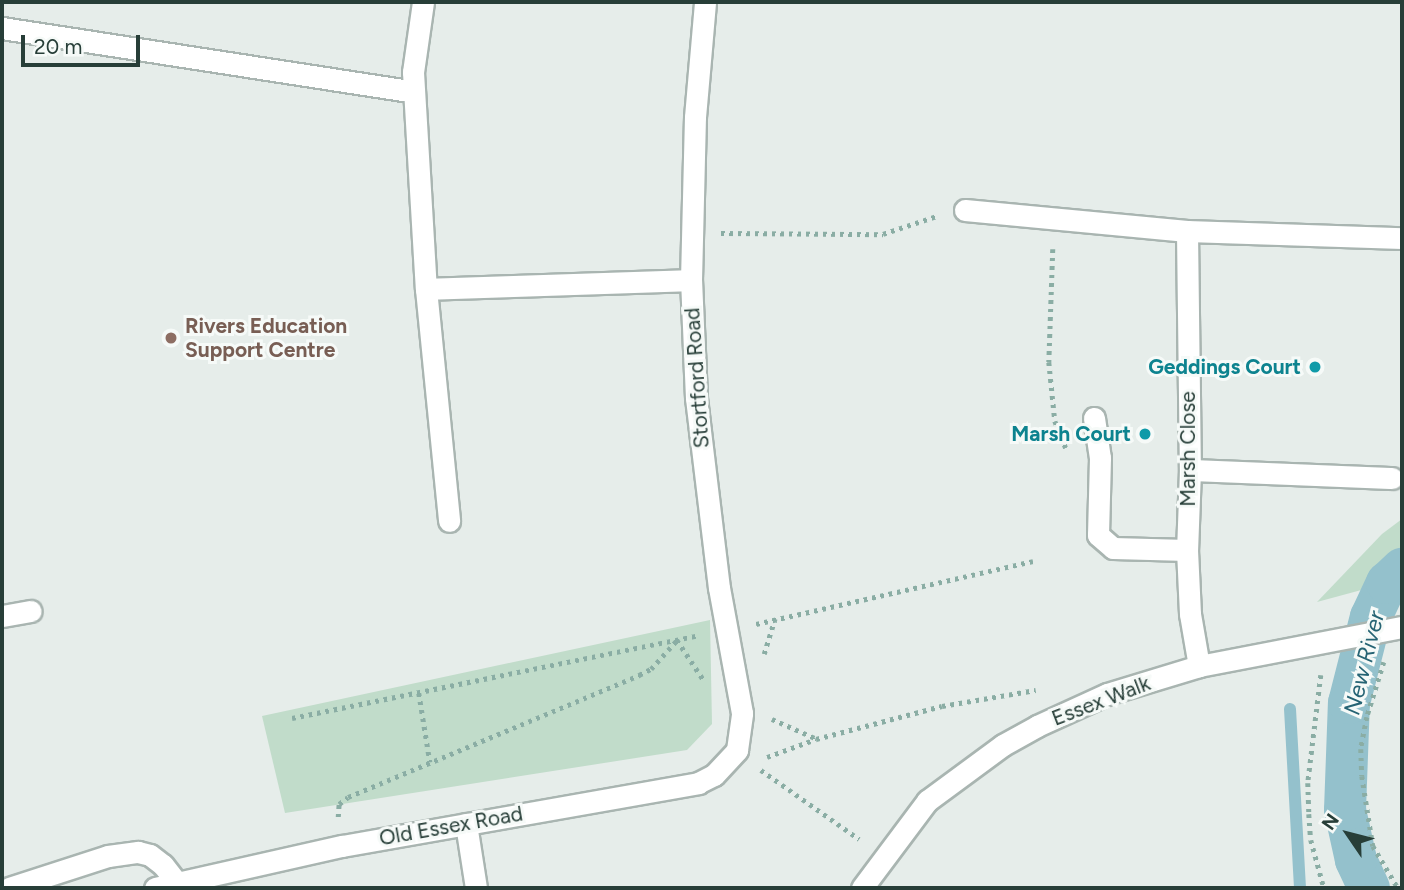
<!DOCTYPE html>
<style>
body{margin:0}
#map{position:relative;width:1404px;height:890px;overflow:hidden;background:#e6edea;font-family:Figtree,sans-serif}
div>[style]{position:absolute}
.green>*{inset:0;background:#c1dcca}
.stream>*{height:12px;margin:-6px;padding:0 6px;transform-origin:6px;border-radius:6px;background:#94c1cc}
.canal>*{height:42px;margin:-21px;padding:0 21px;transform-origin:21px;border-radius:21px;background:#94c1cc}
.path>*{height:4.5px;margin-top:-2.25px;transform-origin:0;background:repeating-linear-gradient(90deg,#8aada4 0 3.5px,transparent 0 8.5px)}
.roads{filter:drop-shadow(2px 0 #a9b5b1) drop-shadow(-2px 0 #a9b5b1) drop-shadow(0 2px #a9b5b1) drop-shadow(0 -2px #a9b5b1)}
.minor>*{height:21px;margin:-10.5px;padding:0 10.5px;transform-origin:10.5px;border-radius:10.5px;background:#fff}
.dots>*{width:19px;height:19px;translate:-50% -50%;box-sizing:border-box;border:4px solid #f6faf8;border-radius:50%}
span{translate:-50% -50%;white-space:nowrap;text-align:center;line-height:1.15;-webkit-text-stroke:6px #f6faf8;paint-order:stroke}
.education-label{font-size:21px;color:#785e54;font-weight:700}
.left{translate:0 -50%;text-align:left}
.culture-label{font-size:21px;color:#0d838f;font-weight:700}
.right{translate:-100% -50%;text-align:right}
.street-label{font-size:21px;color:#273e38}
.water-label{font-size:23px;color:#266474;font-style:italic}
.frame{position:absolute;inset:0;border:4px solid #273e38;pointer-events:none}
.north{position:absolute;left:1313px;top:799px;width:70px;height:70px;-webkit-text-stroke:5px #f6faf8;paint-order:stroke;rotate:305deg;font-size:19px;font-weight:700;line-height:28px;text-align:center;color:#273e38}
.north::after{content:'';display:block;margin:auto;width:24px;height:32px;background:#273e38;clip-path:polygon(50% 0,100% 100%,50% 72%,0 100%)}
.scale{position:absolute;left:21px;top:35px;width:119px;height:32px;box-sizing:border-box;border:4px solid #273e38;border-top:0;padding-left:9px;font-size:21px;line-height:24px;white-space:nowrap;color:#273e38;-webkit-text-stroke:5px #f6faf8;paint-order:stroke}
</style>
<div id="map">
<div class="green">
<i style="clip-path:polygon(1402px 519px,1402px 579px,1317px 602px,1382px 534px)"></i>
<i style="clip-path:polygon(710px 620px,712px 724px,687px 750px,285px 813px,262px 716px)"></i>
</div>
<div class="stream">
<i style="left:1290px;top:709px;width:179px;rotate:86.8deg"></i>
</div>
<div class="canal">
<i style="left:1369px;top:888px;width:31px;rotate:-115deg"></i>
<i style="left:1356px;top:860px;width:51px;rotate:-102.4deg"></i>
<i style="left:1345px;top:810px;width:107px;rotate:-87.9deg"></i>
<i style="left:1349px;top:703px;width:89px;rotate:-75.7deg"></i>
<i style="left:1371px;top:617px;width:38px;rotate:-65deg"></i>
<i style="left:1387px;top:583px;width:21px;rotate:-43deg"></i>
</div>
<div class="path">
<i style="left:721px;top:233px;width:162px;rotate:0.4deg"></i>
<i style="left:883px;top:234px;width:57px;rotate:-18.4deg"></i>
<i style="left:1053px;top:249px;width:113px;rotate:92deg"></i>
<i style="left:1049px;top:362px;width:59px;rotate:84.2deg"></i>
<i style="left:1055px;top:421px;width:29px;rotate:68deg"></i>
<i style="left:756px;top:624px;width:284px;rotate:-12.8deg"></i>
<i style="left:764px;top:654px;width:37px;rotate:-73deg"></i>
<i style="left:1384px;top:662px;width:58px;rotate:107.2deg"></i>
<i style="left:1367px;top:717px;width:33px;rotate:101deg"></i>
<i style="left:1361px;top:749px;width:27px;rotate:88deg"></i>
<i style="left:1362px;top:776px;width:71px;rotate:81.1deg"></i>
<i style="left:1373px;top:846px;width:49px;rotate:59.2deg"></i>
<i style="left:1321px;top:675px;width:109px;rotate:96.9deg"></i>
<i style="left:1308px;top:783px;width:31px;rotate:88deg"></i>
<i style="left:1309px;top:814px;width:26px;rotate:86deg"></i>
<i style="left:1311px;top:840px;width:50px;rotate:74.8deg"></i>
<i style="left:419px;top:693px;width:70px;rotate:80.9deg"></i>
<i style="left:292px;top:718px;width:412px;rotate:-11.5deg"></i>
<i style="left:772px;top:719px;width:47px;rotate:23.8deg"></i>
<i style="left:767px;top:757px;width:52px;rotate:-20.2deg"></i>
<i style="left:816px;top:739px;width:130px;rotate:-14.7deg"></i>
<i style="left:942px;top:706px;width:95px;rotate:-9.7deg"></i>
<i style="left:761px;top:770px;width:120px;rotate:35.1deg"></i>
<i style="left:338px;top:817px;width:13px;rotate:-86deg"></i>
<i style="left:339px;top:804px;width:11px;rotate:-38deg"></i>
<i style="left:348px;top:797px;width:316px;rotate:-22.7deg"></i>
<i style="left:639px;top:675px;width:13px;rotate:-27deg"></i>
<i style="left:651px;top:669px;width:39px;rotate:-48deg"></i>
<i style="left:677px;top:640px;width:47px;rotate:56.3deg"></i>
</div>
<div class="roads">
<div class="minor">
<i style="left:423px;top:2px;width:71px;rotate:98.1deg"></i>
<i style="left:413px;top:72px;width:217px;rotate:86.6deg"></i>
<i style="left:426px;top:289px;width:233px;rotate:84.3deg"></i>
<i style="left:2px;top:28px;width:417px;rotate:8.8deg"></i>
<i style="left:965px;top:210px;width:223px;rotate:5.4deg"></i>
<i style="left:1187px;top:231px;width:215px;rotate:1.9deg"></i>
<i style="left:1187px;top:231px;width:239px;rotate:89.3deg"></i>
<i style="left:1190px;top:470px;width:80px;rotate:92.1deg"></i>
<i style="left:1187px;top:550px;width:64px;rotate:87.3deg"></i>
<i style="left:1190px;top:614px;width:53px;rotate:80.2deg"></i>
<i style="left:426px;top:289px;width:265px;rotate:-1.9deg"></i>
<i style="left:1094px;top:418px;width:40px;rotate:81.5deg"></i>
<i style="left:1100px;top:458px;width:77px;rotate:91.5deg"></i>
<i style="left:1098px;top:535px;width:20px;rotate:41deg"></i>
<i style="left:1113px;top:548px;width:74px;rotate:1.5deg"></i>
<i style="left:1190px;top:470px;width:202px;rotate:2.3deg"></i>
<i style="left:2px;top:616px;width:29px;rotate:-10deg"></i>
<i style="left:466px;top:824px;width:65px;rotate:81.1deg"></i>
<i style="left:9px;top:888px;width:104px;rotate:-17.9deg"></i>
<i style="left:108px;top:856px;width:30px;rotate:-8deg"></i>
<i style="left:138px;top:852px;width:12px;rotate:14deg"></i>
<i style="left:150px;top:855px;width:16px;rotate:38deg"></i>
<i style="left:163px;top:865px;width:23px;rotate:52deg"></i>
<i style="left:155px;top:888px;width:192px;rotate:-12.7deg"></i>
<i style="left:342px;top:846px;width:362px;rotate:-10deg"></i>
<i style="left:698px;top:783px;width:18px;rotate:-27deg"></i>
<i style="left:714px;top:775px;width:34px;rotate:-47deg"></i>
<i style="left:737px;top:750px;width:37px;rotate:-82deg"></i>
<i style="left:742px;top:713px;width:127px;rotate:-100.4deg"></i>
<i style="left:719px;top:588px;width:191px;rotate:-96.9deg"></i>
<i style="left:696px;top:398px;width:118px;rotate:-92.4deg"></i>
<i style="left:691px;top:280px;width:163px;rotate:-88.6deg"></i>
<i style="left:695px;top:117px;width:115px;rotate:-85deg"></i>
<i style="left:862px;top:888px;width:109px;rotate:-53.2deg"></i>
<i style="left:927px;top:801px;width:94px;rotate:-36.4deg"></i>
<i style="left:1003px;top:745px;width:39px;rotate:-29deg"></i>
<i style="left:1037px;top:726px;width:77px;rotate:-24.6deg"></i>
<i style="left:1107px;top:694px;width:96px;rotate:-16.9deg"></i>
<i style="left:1199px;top:666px;width:207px;rotate:-10.9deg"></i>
</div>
</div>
<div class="dots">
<i style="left:171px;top:338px;background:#8d6e63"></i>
<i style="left:1315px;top:367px;background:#0f9aa8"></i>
<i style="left:1145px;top:434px;background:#0f9aa8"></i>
</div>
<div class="education-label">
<span class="left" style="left:185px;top:338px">Rivers Education<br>Support Centre</span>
</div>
<div class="culture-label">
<span class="right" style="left:1301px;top:367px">Geddings Court</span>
<span class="right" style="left:1131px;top:434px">Marsh Court</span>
</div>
<div class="street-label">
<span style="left:697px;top:378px;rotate:-94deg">Stortford Road</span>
<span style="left:1188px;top:449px;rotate:-90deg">Marsh Close</span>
<span style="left:1101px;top:701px;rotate:-21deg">Essex Walk</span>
<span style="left:451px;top:826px;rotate:-10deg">Old Essex Road</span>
</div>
<div class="water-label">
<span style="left:1364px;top:663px;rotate:-76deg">New River</span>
</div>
<div class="frame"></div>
<div class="north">N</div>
<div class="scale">20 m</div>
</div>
